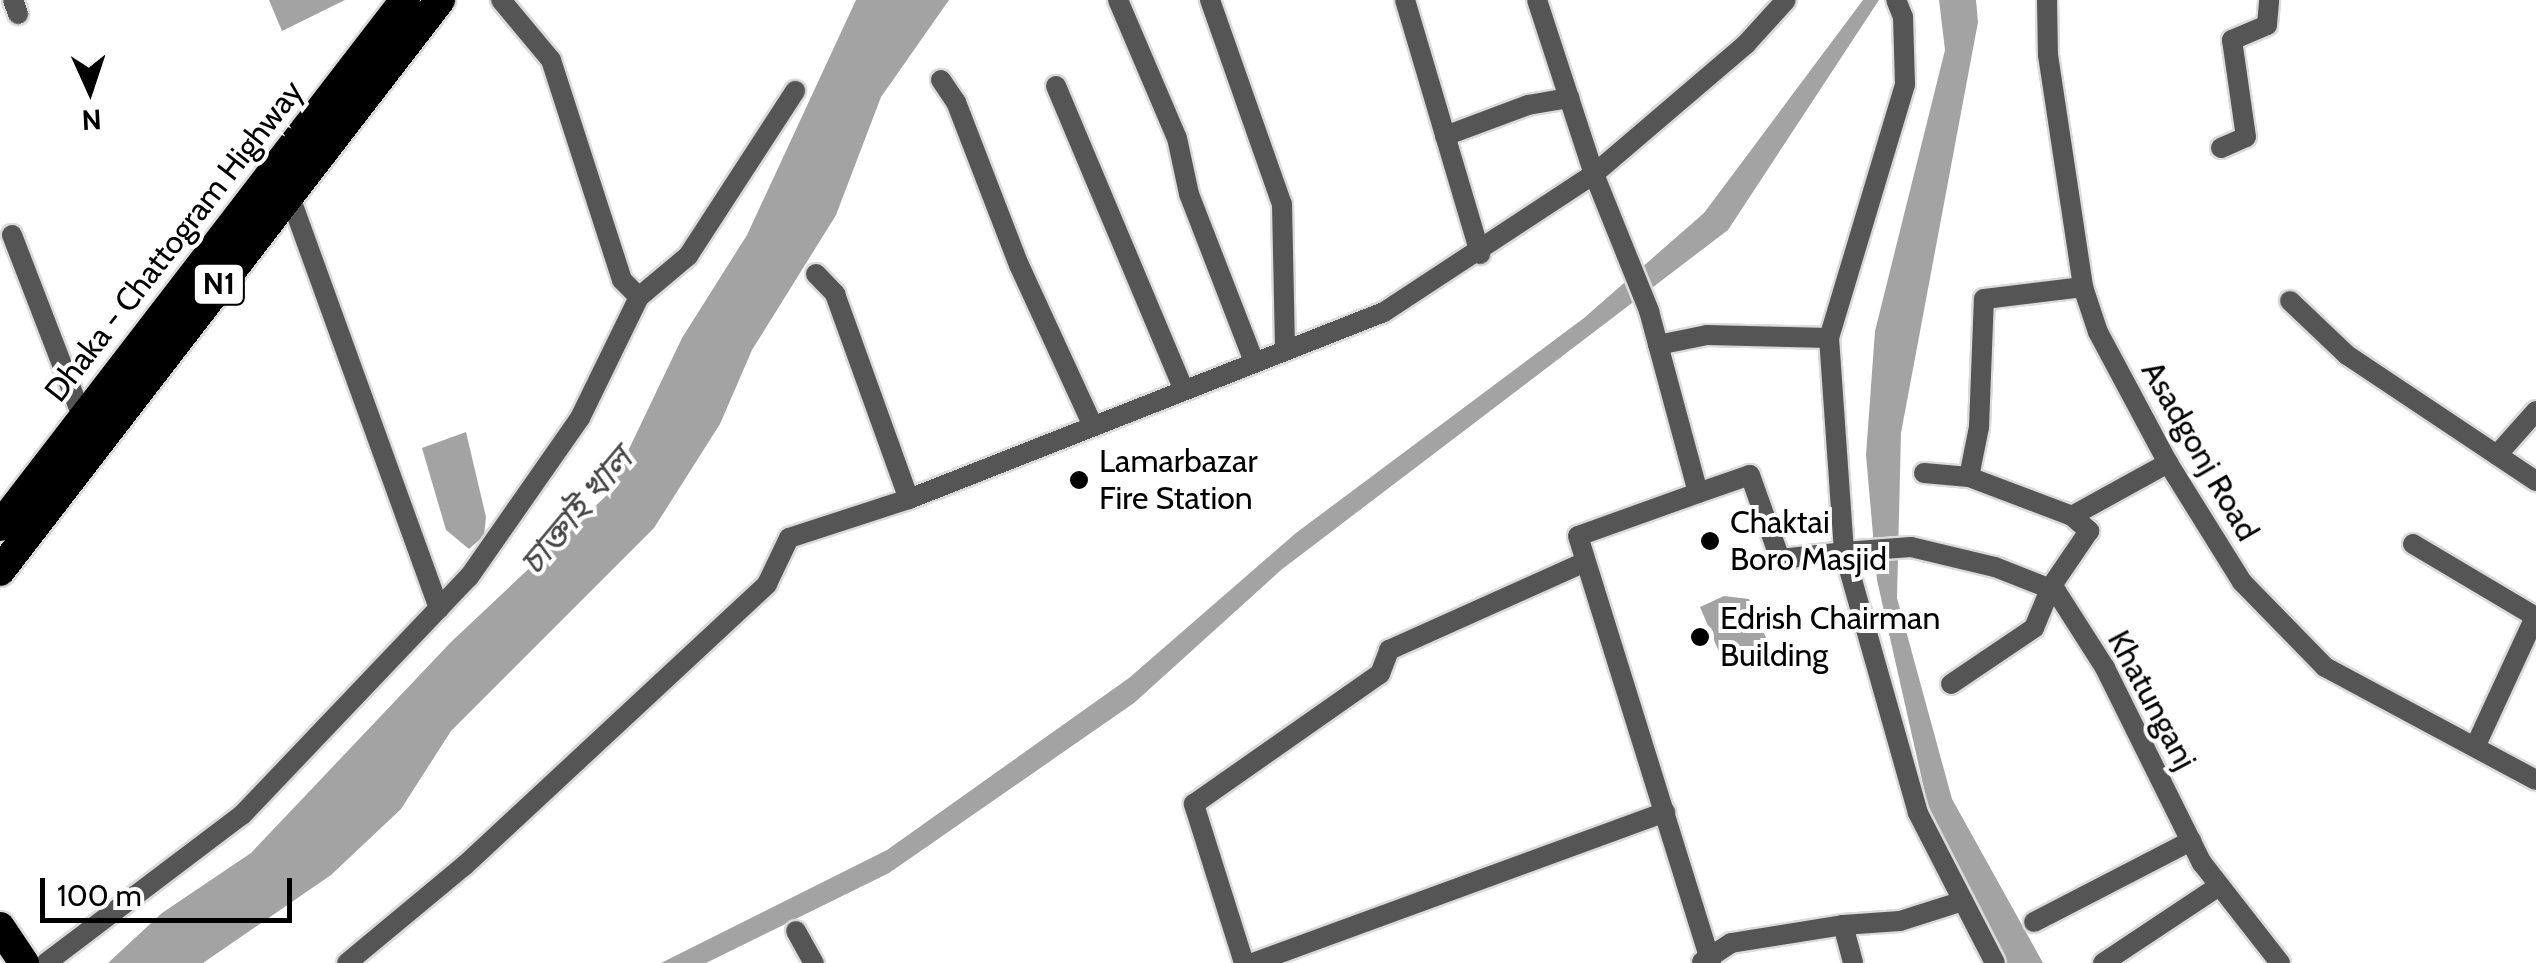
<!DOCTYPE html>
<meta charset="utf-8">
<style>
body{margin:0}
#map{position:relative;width:2536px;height:963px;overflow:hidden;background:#fff;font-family:Cabin,"Noto Sans Bengali",sans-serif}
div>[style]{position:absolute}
.water>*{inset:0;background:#a3a3a3}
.roads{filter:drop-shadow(2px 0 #dbdbdb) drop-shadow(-2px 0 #dbdbdb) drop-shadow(0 2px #dbdbdb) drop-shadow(0 -2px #dbdbdb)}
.street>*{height:20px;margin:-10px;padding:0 10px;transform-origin:10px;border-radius:10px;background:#555}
.highway>*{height:30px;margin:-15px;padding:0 15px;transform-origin:15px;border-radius:15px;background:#000}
.dots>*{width:28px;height:28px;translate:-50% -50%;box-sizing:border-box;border:5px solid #fff;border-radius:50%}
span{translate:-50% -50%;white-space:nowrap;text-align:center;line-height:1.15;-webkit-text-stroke:8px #fff;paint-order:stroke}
.shield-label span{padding:2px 8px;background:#fff;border:2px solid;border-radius:8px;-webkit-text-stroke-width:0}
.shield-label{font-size:30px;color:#000;font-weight:700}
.street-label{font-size:32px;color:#000}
.poi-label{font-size:32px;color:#000}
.left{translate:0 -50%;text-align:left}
.water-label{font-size:35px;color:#444;font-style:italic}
.north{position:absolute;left:40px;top:40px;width:100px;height:100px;-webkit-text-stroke:8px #fff;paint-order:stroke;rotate:177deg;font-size:28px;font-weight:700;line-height:40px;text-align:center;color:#000}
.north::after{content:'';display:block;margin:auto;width:35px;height:45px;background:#000;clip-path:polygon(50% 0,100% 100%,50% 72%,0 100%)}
.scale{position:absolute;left:40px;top:878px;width:252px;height:45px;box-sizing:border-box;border:5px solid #000;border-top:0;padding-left:12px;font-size:30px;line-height:35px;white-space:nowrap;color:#000;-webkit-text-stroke:8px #fff;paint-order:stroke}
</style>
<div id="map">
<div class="water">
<i style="clip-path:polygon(269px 0,345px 0,282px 31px)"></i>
<i style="clip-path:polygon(856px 0,949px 0,881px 97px,836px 215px,752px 350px,720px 424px,654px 528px,451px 731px,401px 809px,331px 875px,203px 963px,108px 963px,162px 913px,251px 853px,451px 642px,607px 495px,682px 338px,747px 235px)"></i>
<i style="clip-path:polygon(1863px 0,1879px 0,1728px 230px,1281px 570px,1134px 703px,889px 873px,706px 963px,661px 963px,887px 850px,1129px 678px,1296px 533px,1584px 318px,1704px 213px)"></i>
<i style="clip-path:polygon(1939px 0,1976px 0,1978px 22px,1901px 433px,1897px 598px,1952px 799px,2043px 963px,2005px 963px,1933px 829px,1877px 580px,1866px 455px,1875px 331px,1945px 50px)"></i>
<i style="clip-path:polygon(466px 432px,486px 517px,484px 536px,469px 549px,446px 530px,422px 448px)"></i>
<i style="clip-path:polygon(1724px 596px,1749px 599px,1770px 647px,1725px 666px,1700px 607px)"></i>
</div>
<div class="roads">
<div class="street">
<i style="left:13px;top:0;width:15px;rotate:70deg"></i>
<i style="left:501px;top:0;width:78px;rotate:50.2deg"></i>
<i style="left:551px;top:60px;width:231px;rotate:72.1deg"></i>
<i style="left:622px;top:280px;width:24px;rotate:45deg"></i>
<i style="left:1118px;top:0;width:150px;rotate:66.9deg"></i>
<i style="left:1177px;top:138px;width:57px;rotate:77.9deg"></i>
<i style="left:1189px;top:194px;width:180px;rotate:68.8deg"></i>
<i style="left:1210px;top:0;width:216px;rotate:70.6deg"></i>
<i style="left:1282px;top:204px;width:146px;rotate:88.8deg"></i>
<i style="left:1405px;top:0;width:265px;rotate:73.5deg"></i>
<i style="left:1537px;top:0;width:183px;rotate:71.9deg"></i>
<i style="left:1594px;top:174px;width:148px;rotate:68.1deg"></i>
<i style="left:1649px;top:311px;width:188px;rotate:74.9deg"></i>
<i style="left:1698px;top:493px;width:127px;rotate:160.3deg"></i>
<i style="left:1578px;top:536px;width:447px;rotate:72.7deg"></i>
<i style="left:2047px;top:0;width:55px;rotate:89deg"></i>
<i style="left:2048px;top:55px;width:235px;rotate:81.4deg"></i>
<i style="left:2083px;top:287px;width:47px;rotate:71.6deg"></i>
<i style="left:2098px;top:332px;width:149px;rotate:61.9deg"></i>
<i style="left:2168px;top:463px;width:140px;rotate:58.1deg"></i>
<i style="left:2242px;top:582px;width:119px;rotate:45.7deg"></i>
<i style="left:2325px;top:667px;width:239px;rotate:28.2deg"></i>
<i style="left:941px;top:80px;width:27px;rotate:56deg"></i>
<i style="left:956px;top:102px;width:175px;rotate:68.9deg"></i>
<i style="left:1019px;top:265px;width:177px;rotate:65.3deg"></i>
<i style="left:1056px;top:86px;width:330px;rotate:67.2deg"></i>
<i style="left:1445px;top:136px;width:89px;rotate:-20.5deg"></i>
<i style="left:1528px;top:105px;width:42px;rotate:-9.7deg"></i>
<i style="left:2221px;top:148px;width:27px;rotate:-24deg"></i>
<i style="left:2246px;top:137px;width:98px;rotate:-98.2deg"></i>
<i style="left:2232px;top:40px;width:38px;rotate:-23deg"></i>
<i style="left:2267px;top:25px;width:25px;rotate:-85deg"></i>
<i style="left:289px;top:194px;width:441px;rotate:70.1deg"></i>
<i style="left:12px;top:235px;width:194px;rotate:68.9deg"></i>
<i style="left:816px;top:274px;width:28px;rotate:46deg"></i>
<i style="left:835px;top:294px;width:218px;rotate:70.2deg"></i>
<i style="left:2290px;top:301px;width:79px;rotate:43.5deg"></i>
<i style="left:2347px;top:355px;width:227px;rotate:33.7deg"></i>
<i style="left:1658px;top:345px;width:50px;rotate:-11.5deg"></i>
<i style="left:1707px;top:335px;width:122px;rotate:1.4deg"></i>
<i style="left:2497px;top:455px;width:59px;rotate:-48.4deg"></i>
<i style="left:1924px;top:473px;width:45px;rotate:5.1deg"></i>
<i style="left:1969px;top:477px;width:110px;rotate:20.7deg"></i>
<i style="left:2072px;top:516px;width:23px;rotate:41deg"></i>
<i style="left:2089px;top:531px;width:68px;rotate:124.2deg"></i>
<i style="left:2051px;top:587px;width:44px;rotate:112.5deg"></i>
<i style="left:2034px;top:628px;width:100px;rotate:146deg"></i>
<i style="left:1969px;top:477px;width:51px;rotate:-78.7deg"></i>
<i style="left:1979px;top:427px;width:128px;rotate:-87.8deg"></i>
<i style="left:1984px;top:299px;width:100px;rotate:-6.9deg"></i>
<i style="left:1698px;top:493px;width:55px;rotate:-19.1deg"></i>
<i style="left:1750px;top:475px;width:89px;rotate:70.3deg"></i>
<i style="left:1780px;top:559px;width:64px;rotate:-6.2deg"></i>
<i style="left:1844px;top:552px;width:215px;rotate:-94deg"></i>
<i style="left:1829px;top:338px;width:265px;rotate:-73.3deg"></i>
<i style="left:1905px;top:84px;width:67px;rotate:-91.7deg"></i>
<i style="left:1903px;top:17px;width:18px;rotate:-112deg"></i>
<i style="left:2072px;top:516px;width:110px;rotate:-28.9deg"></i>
<i style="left:2413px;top:544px;width:143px;rotate:30.7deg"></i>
<i style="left:2475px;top:747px;width:143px;rotate:-65.2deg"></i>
<i style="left:2034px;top:922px;width:177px;rotate:-27.3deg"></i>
<i style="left:1843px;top:925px;width:57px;rotate:-4deg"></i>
<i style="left:1900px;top:921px;width:66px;rotate:-17.6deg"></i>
<i style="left:796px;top:931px;width:37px;rotate:61deg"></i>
<i style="left:1702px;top:962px;width:35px;rotate:-33deg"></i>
<i style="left:1731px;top:943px;width:113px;rotate:-9.1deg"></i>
<i style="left:1843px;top:925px;width:39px;rotate:75deg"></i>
<i style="left:46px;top:963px;width:246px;rotate:-37.1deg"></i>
<i style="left:242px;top:815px;width:329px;rotate:-46.4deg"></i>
<i style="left:469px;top:577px;width:194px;rotate:-55.1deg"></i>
<i style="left:580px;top:418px;width:135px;rotate:-64deg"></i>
<i style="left:639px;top:297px;width:64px;rotate:-39.9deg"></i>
<i style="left:688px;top:256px;width:197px;rotate:-57deg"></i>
<i style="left:347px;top:963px;width:152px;rotate:-39.7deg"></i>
<i style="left:464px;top:866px;width:414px;rotate:-42.9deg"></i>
<i style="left:767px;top:584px;width:51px;rotate:-64.4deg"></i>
<i style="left:789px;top:538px;width:126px;rotate:-18deg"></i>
<i style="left:909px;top:499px;width:510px;rotate:-21.49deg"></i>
<i style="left:1384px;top:312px;width:251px;rotate:-33.3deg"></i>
<i style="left:1594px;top:174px;width:200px;rotate:-40.5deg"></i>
<i style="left:1746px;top:44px;width:59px;rotate:-47.7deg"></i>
<i style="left:1244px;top:963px;width:167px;rotate:-107.5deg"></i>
<i style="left:1194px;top:804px;width:227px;rotate:-35deg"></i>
<i style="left:1380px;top:674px;width:26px;rotate:-69deg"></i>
<i style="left:1389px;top:650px;width:215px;rotate:-24.2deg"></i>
<i style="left:1253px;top:963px;width:439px;rotate:-20.1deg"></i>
<i style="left:1995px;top:963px;width:169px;rotate:-117.2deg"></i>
<i style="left:1918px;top:813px;width:271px;rotate:-105.8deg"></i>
<i style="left:1844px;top:552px;width:67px;rotate:-4.3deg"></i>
<i style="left:1911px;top:547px;width:86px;rotate:13.4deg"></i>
<i style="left:1995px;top:567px;width:66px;rotate:21.5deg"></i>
<i style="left:2056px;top:591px;width:91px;rotate:57.5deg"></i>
<i style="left:2105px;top:668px;width:218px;rotate:63.6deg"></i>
<i style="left:2202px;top:863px;width:127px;rotate:52deg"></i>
<i style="left:2103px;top:963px;width:139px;rotate:-33.6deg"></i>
</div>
<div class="highway">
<i style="left:0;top:526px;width:664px;rotate:-52.41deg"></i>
<i style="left:0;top:571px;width:721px;rotate:-52.38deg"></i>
<i style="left:0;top:927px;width:43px;rotate:56.3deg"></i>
</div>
</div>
<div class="dots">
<i style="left:1079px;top:480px;background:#000"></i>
<i style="left:1710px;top:541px;background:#000"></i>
<i style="left:1700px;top:637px;background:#000"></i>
</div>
<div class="shield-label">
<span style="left:219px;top:284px">N1</span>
</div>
<div class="street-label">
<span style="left:174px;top:241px;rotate:-52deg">Dhaka - Chattogram Highway</span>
<span style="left:2200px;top:451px;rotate:60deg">Asadgonj Road</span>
<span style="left:2152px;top:700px;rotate:62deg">Khatunganj</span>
</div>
<div class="poi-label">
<span class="left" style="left:1099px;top:480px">Lamarbazar<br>Fire Station</span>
<span class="left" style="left:1730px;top:541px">Chaktai<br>Boro Masjid</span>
<span class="left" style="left:1720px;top:637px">Edrish Chairman<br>Building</span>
</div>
<div class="water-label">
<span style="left:576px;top:511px;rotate:-50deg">চাক্তাই খাল</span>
</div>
<div class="north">N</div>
<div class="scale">100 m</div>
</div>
